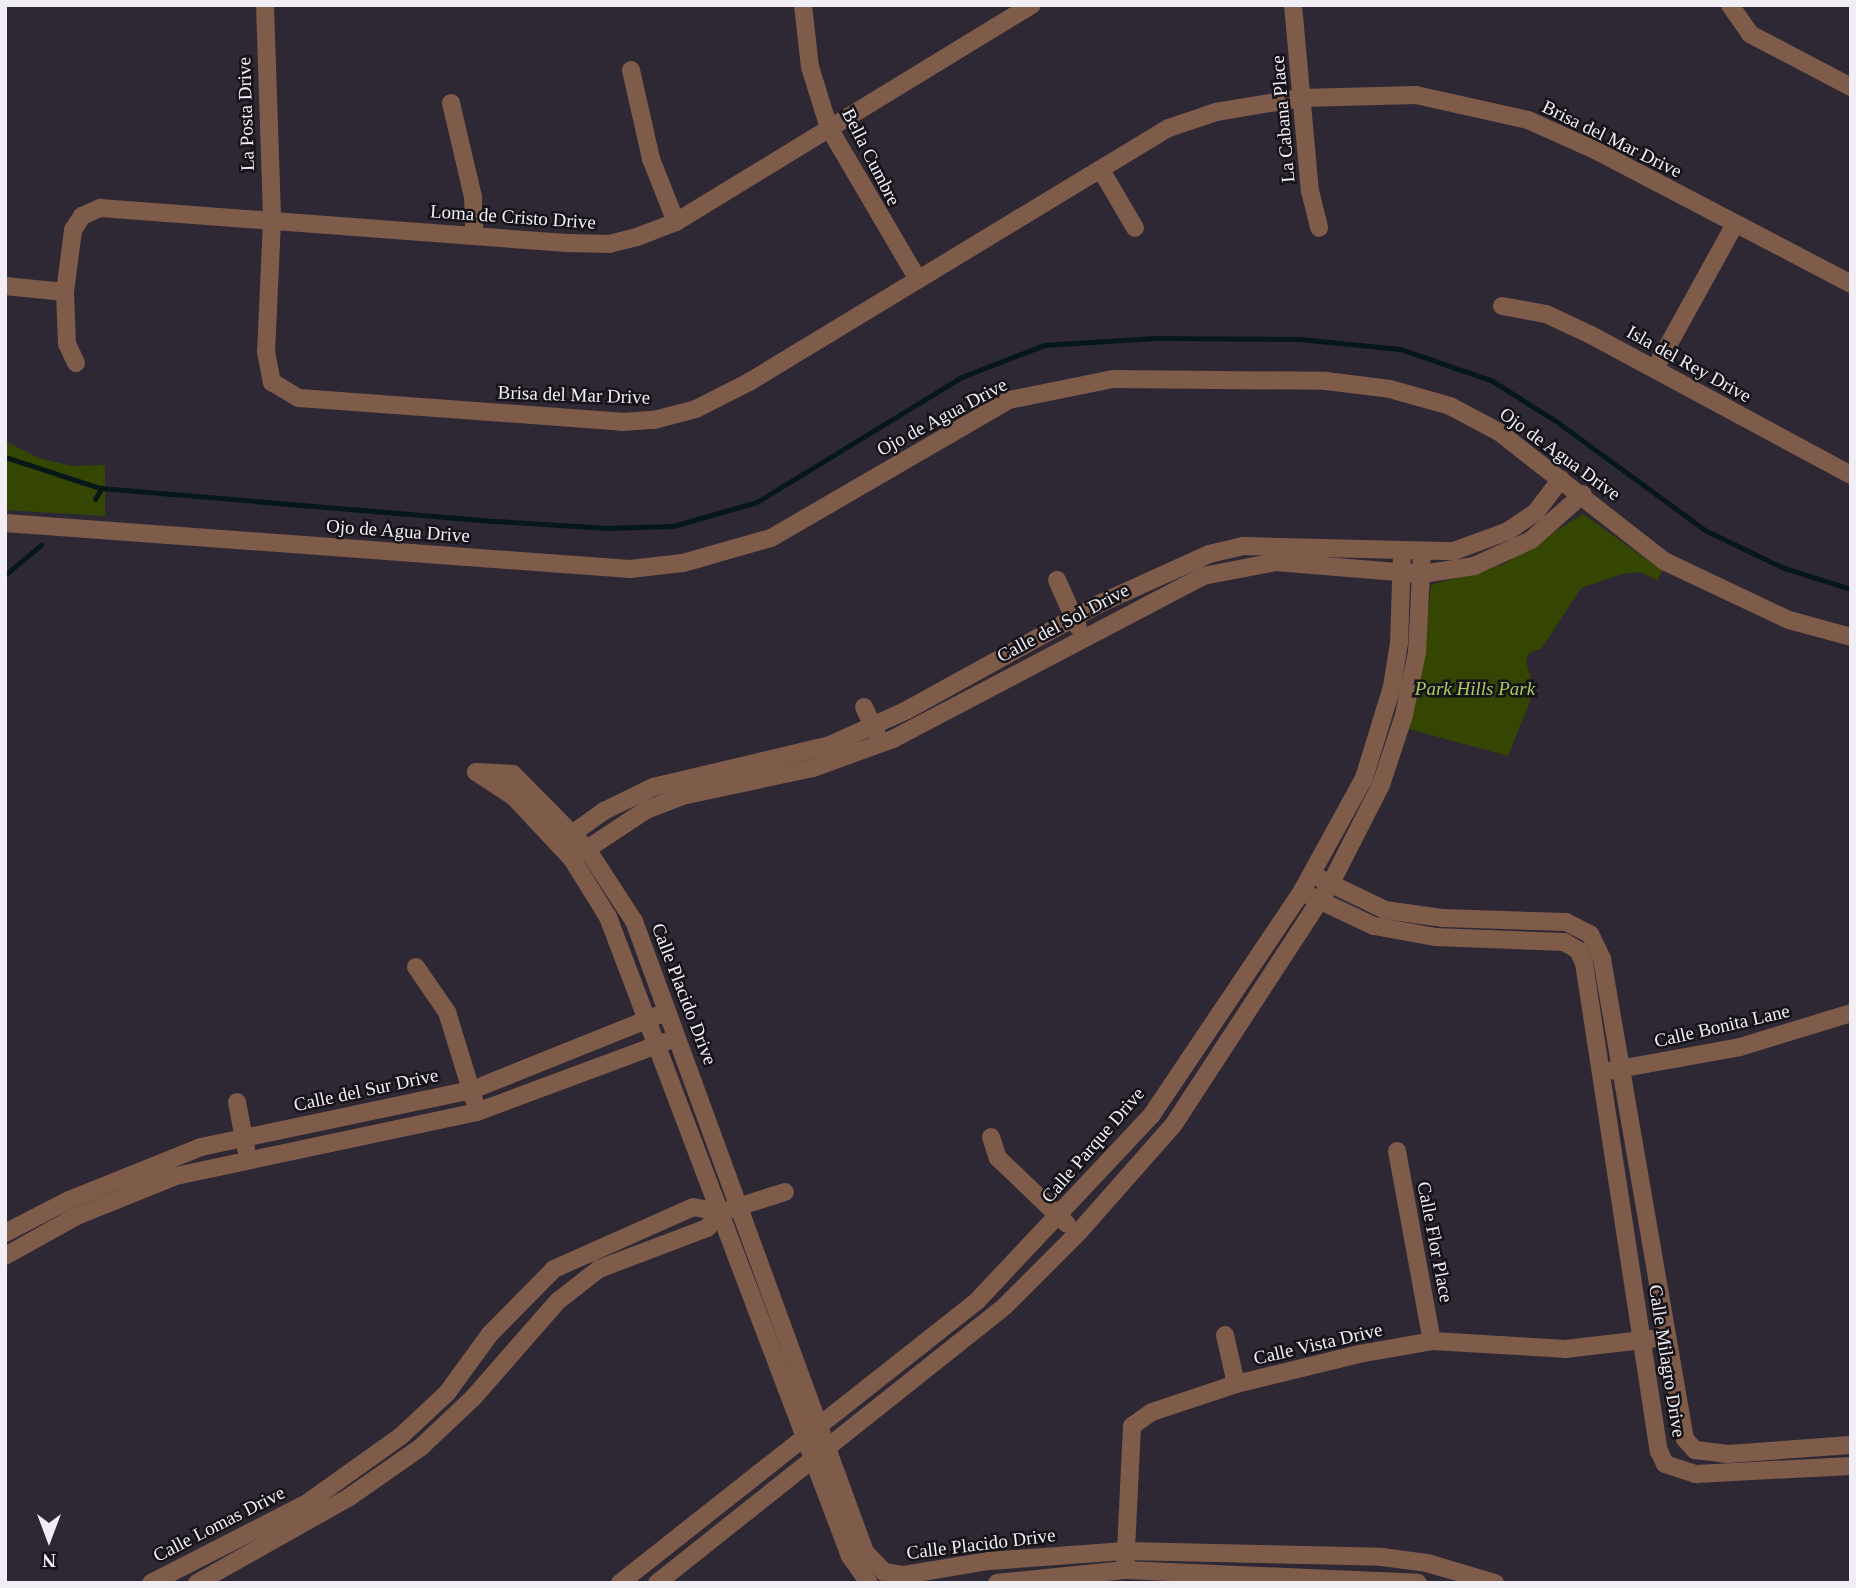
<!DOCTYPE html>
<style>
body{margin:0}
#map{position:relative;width:1856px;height:1588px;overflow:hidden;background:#2e2835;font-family:"Times New Roman",serif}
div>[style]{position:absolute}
.green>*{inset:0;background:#354603}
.stream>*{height:4.5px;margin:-2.25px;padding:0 2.25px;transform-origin:2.25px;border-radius:2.25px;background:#061718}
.minor>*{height:18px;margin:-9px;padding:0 9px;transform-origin:9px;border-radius:9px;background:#7f5b4a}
span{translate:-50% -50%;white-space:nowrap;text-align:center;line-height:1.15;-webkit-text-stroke:5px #151218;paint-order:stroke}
.street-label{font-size:19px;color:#f2eef6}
.park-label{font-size:19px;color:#aace59;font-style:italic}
.frame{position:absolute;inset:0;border:7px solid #f2eef6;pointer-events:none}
.north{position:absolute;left:14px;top:1504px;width:70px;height:70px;-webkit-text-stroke:5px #151218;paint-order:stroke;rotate:180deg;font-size:19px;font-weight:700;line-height:28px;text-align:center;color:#f2eef6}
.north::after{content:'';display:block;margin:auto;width:24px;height:32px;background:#f2eef6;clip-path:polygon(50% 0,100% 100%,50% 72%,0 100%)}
</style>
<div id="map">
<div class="green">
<i style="clip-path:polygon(5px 441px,39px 458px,71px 466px,105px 465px,105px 516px,5px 510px)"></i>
<i style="clip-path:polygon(1583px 514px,1663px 571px,1657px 580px,1640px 572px,1622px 574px,1581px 588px,1542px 648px,1529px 653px,1526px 661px,1534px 691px,1508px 756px,1409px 729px,1419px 688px,1431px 585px,1504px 564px)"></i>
</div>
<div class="stream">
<i style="left:5px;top:457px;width:100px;rotate:18.1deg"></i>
<i style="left:100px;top:488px;width:397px;rotate:4.8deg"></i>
<i style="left:496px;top:521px;width:111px;rotate:3.6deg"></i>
<i style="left:607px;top:528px;width:66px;rotate:-1.7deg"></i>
<i style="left:673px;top:526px;width:87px;rotate:-15.9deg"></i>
<i style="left:757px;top:502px;width:240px;rotate:-31.4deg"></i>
<i style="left:962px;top:377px;width:88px;rotate:-21.3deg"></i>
<i style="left:1044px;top:345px;width:111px;rotate:-3.6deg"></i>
<i style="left:1155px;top:338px;width:145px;rotate:0.4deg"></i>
<i style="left:1300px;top:339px;width:100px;rotate:5.7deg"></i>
<i style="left:1400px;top:349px;width:96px;rotate:18.8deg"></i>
<i style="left:1491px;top:380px;width:80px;rotate:32.3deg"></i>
<i style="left:1559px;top:423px;width:181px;rotate:36.2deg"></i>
<i style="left:1705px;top:530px;width:88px;rotate:25.7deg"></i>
<i style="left:1784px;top:568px;width:70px;rotate:17.4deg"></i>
<i style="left:95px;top:499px;width:13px;rotate:-58deg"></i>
<i style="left:5px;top:575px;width:47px;rotate:-39.8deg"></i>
</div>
<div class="minor">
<i style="left:265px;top:5px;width:216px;rotate:88.1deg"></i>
<i style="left:272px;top:221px;width:131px;rotate:92.6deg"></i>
<i style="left:266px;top:352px;width:31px;rotate:79deg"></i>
<i style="left:272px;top:382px;width:31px;rotate:31deg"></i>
<i style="left:299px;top:398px;width:324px;rotate:4.2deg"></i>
<i style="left:622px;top:422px;width:32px;rotate:-4deg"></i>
<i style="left:654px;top:420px;width:43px;rotate:-14.7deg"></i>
<i style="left:696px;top:409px;width:59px;rotate:-27deg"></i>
<i style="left:749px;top:382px;width:491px;rotate:-31.2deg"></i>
<i style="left:1169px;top:128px;width:50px;rotate:-18.8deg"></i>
<i style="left:1216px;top:112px;width:86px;rotate:-9.4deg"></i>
<i style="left:1301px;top:98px;width:115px;rotate:-1.5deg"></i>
<i style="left:1416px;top:95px;width:115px;rotate:12.6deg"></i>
<i style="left:1528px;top:120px;width:76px;rotate:24.2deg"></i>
<i style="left:1597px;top:151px;width:287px;rotate:27.6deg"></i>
<i style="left:803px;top:5px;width:62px;rotate:83.6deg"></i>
<i style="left:810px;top:67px;width:64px;rotate:72.7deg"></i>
<i style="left:829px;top:128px;width:174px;rotate:59.6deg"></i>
<i style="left:1293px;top:5px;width:187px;rotate:84.8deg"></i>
<i style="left:1310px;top:191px;width:38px;rotate:76deg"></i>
<i style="left:1730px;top:5px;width:35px;rotate:55deg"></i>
<i style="left:1750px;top:34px;width:114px;rotate:27.7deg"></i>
<i style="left:631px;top:70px;width:91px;rotate:77.3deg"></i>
<i style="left:651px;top:159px;width:68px;rotate:68.4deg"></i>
<i style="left:451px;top:103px;width:97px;rotate:76.8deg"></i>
<i style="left:473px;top:197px;width:38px;rotate:88deg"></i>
<i style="left:1101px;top:170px;width:67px;rotate:59.6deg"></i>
<i style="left:5px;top:286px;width:60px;rotate:5.7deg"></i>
<i style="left:1502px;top:306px;width:45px;rotate:10.3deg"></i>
<i style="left:1546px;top:314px;width:50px;rotate:25deg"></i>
<i style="left:1591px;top:335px;width:295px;rotate:28.3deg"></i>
<i style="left:76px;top:363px;width:21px;rotate:-115deg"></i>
<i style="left:67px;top:344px;width:52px;rotate:-92.2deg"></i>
<i style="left:65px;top:292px;width:63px;rotate:-82.6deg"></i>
<i style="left:73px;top:230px;width:17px;rotate:-57deg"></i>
<i style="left:82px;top:216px;width:20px;rotate:-24deg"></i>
<i style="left:100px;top:208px;width:468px;rotate:4.3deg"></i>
<i style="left:567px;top:243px;width:42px;rotate:1.4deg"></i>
<i style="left:609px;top:244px;width:29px;rotate:-14deg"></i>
<i style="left:637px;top:237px;width:42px;rotate:-21deg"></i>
<i style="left:676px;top:222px;width:417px;rotate:-31.4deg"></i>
<i style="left:1655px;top:369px;width:166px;rotate:-61.1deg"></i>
<i style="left:5px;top:523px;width:627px;rotate:4.21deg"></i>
<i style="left:630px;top:569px;width:53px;rotate:-6.5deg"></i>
<i style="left:683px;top:563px;width:91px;rotate:-15.9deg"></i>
<i style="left:771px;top:538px;width:275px;rotate:-30.1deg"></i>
<i style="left:1009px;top:400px;width:106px;rotate:-11.4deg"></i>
<i style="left:1113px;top:379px;width:213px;rotate:0.5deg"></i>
<i style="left:1326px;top:381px;width:64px;rotate:7.1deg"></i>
<i style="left:1390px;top:389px;width:62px;rotate:15.8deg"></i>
<i style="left:1450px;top:406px;width:55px;rotate:28deg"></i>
<i style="left:1499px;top:432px;width:209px;rotate:38deg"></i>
<i style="left:1664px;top:561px;width:138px;rotate:25.3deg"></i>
<i style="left:1789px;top:620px;width:64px;rotate:15.3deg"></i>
<i style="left:1057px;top:580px;width:51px;rotate:65.9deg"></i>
<i style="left:864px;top:707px;width:31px;rotate:65deg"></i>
<i style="left:476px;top:772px;width:37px;rotate:3deg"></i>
<i style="left:513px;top:774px;width:105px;rotate:45.4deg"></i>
<i style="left:587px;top:849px;width:86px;rotate:56.9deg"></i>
<i style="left:634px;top:921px;width:672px;rotate:69.89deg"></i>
<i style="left:865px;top:1552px;width:28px;rotate:46deg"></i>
<i style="left:884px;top:1572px;width:20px;rotate:9deg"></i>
<i style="left:904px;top:1575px;width:86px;rotate:-9.4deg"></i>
<i style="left:989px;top:1561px;width:136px;rotate:-4.2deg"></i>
<i style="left:1125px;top:1551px;width:257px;rotate:1.3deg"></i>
<i style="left:1382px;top:1557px;width:45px;rotate:7.6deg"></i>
<i style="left:1427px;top:1563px;width:71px;rotate:16.4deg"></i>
<i style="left:476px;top:772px;width:45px;rotate:33.3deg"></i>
<i style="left:514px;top:797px;width:85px;rotate:46.9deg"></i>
<i style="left:572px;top:859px;width:68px;rotate:58.2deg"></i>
<i style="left:608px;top:917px;width:683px;rotate:69.26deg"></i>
<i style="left:850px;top:1556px;width:33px;rotate:55deg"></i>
<i style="left:558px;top:844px;width:57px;rotate:-35.7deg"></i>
<i style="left:604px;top:811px;width:55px;rotate:-26.1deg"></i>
<i style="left:653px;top:787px;width:182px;rotate:-13.3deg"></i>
<i style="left:830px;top:745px;width:85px;rotate:-24.4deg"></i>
<i style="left:907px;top:710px;width:219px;rotate:-28.9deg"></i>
<i style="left:1099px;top:604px;width:121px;rotate:-24.4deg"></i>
<i style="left:1209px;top:554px;width:35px;rotate:-13deg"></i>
<i style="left:1243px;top:546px;width:211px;rotate:1.4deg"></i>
<i style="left:1454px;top:551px;width:58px;rotate:-20.3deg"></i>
<i style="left:1508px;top:531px;width:34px;rotate:-34deg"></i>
<i style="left:1536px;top:512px;width:41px;rotate:-52.9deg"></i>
<i style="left:572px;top:859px;width:89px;rotate:-33.5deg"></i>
<i style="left:646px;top:810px;width:39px;rotate:-21deg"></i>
<i style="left:682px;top:796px;width:134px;rotate:-12.1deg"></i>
<i style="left:813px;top:768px;width:85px;rotate:-19.9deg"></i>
<i style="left:893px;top:739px;width:350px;rotate:-27.7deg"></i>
<i style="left:1203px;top:576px;width:74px;rotate:-10.9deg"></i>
<i style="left:1276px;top:562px;width:146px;rotate:4.7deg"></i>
<i style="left:1422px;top:574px;width:53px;rotate:-8.7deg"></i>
<i style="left:1474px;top:566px;width:63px;rotate:-24.5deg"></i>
<i style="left:1531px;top:540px;width:69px;rotate:-41.5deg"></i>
<i style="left:1321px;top:879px;width:71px;rotate:25.8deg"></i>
<i style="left:1385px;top:910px;width:59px;rotate:7.9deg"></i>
<i style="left:1443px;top:918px;width:123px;rotate:1.9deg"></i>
<i style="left:1566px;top:922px;width:27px;rotate:27deg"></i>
<i style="left:1590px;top:934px;width:28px;rotate:64deg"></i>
<i style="left:1602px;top:959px;width:487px;rotate:80.2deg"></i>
<i style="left:1685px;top:1439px;width:15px;rotate:48deg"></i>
<i style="left:1695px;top:1450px;width:33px;rotate:7deg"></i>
<i style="left:1728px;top:1454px;width:123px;rotate:-4.2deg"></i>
<i style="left:1308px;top:895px;width:73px;rotate:25.2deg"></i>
<i style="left:1374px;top:926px;width:62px;rotate:10.2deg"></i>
<i style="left:1435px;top:937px;width:129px;rotate:2.2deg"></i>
<i style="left:1564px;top:942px;width:16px;rotate:30deg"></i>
<i style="left:1578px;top:950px;width:14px;rotate:65deg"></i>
<i style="left:1584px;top:963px;width:494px;rotate:81.3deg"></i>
<i style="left:1659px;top:1451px;width:14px;rotate:65deg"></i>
<i style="left:1665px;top:1464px;width:33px;rotate:18deg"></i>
<i style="left:1696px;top:1474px;width:155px;rotate:-3deg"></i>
<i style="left:416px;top:967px;width:55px;rotate:55.4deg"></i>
<i style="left:447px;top:1012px;width:92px;rotate:72.9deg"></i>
<i style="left:1608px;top:1071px;width:134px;rotate:-10.3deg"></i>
<i style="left:1740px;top:1047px;width:116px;rotate:-17deg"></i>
<i style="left:237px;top:1102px;width:48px;rotate:79.2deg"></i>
<i style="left:991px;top:1137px;width:22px;rotate:72deg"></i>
<i style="left:998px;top:1158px;width:95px;rotate:43.7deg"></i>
<i style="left:1397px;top:1151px;width:193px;rotate:79.6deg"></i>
<i style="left:5px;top:1233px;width:72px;rotate:-27.3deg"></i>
<i style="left:69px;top:1200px;width:142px;rotate:-21.9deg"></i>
<i style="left:201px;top:1147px;width:277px;rotate:-11.9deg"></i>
<i style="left:472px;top:1090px;width:201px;rotate:-21.9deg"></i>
<i style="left:5px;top:1256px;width:82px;rotate:-29.1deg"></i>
<i style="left:77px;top:1216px;width:107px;rotate:-22deg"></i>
<i style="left:176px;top:1176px;width:308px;rotate:-12deg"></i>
<i style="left:477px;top:1112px;width:204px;rotate:-20.4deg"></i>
<i style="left:1225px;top:1335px;width:50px;rotate:77.3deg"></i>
<i style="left:1125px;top:1570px;width:144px;rotate:-87.2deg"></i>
<i style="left:1132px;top:1426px;width:24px;rotate:-35deg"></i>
<i style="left:1152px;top:1412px;width:89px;rotate:-18.4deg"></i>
<i style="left:1236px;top:1384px;width:127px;rotate:-13.7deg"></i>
<i style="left:1359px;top:1354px;width:74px;rotate:-10.1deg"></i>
<i style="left:1432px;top:1341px;width:133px;rotate:3.4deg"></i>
<i style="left:1565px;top:1349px;width:87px;rotate:-6.6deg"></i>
<i style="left:151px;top:1583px;width:175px;rotate:-27.1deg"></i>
<i style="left:307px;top:1503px;width:115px;rotate:-35.5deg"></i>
<i style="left:401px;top:1436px;width:63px;rotate:-43.1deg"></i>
<i style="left:447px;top:1393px;width:73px;rotate:-53.9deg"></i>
<i style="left:490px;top:1334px;width:91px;rotate:-45.4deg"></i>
<i style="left:554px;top:1269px;width:152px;rotate:-24deg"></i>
<i style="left:693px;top:1207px;width:29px;rotate:10deg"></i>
<i style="left:722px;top:1212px;width:66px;rotate:-17.6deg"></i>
<i style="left:197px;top:1583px;width:173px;rotate:-29.4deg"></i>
<i style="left:348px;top:1498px;width:89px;rotate:-34.9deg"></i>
<i style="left:421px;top:1447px;width:71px;rotate:-43.3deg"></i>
<i style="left:473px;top:1398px;width:129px;rotate:-48.8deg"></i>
<i style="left:558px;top:1301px;width:52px;rotate:-38deg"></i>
<i style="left:599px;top:1269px;width:116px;rotate:-20.8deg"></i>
<i style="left:707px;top:1228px;width:22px;rotate:-47deg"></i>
<i style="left:620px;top:1583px;width:455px;rotate:-38.3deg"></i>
<i style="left:977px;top:1301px;width:254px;rotate:-46.8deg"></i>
<i style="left:1151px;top:1116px;width:271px;rotate:-56.1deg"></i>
<i style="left:1302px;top:891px;width:129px;rotate:-61.2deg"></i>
<i style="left:1364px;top:778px;width:95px;rotate:-72.9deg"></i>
<i style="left:1392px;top:687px;width:45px;rotate:-81deg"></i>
<i style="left:1399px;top:643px;width:91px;rotate:-88.1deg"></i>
<i style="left:657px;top:1583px;width:445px;rotate:-38.5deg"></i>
<i style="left:1005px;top:1306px;width:103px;rotate:-45deg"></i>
<i style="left:1078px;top:1233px;width:145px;rotate:-48.6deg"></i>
<i style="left:1174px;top:1124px;width:285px;rotate:-56.9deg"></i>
<i style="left:1330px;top:885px;width:112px;rotate:-63deg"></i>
<i style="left:1381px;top:785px;width:74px;rotate:-71.8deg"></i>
<i style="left:1404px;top:715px;width:64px;rotate:-78.3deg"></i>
<i style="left:1417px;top:652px;width:99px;rotate:-87.1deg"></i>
<i style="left:997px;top:1583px;width:129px;rotate:-5.8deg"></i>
<i style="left:1125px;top:1570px;width:293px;rotate:2.5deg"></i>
</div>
<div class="street-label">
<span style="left:246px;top:114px;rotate:-92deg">La Posta Drive</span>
<span style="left:1283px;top:119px;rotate:-95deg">La Cabana Place</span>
<span style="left:1612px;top:139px;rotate:26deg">Brisa del Mar Drive</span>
<span style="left:871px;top:157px;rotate:63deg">Bella Cumbre</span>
<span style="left:513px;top:217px;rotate:4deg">Loma de Cristo Drive</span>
<span style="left:1689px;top:364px;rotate:29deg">Isla del Rey Drive</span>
<span style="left:574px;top:395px;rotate:2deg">Brisa del Mar Drive</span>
<span style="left:942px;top:417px;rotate:-28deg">Ojo de Agua Drive</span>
<span style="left:1560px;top:454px;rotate:36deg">Ojo de Agua Drive</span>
<span style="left:398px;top:531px;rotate:4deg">Ojo de Agua Drive</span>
<span style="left:1063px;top:623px;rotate:-28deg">Calle del Sol Drive</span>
<span style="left:684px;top:994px;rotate:69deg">Calle Placido Drive</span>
<span style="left:1722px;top:1026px;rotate:-13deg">Calle Bonita Lane</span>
<span style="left:366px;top:1090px;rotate:-12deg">Calle del Sur Drive</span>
<span style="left:1093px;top:1145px;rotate:-49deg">Calle Parque Drive</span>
<span style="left:1435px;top:1242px;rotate:79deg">Calle Flor Place</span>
<span style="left:1318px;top:1344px;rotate:-13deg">Calle Vista Drive</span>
<span style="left:1667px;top:1361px;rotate:81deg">Calle Milagro Drive</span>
<span style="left:219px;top:1524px;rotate:-27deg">Calle Lomas Drive</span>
<span style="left:981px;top:1544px;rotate:-7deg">Calle Placido Drive</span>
</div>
<div class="park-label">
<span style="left:1475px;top:689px">Park Hills Park</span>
</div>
<div class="frame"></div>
<div class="north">N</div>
</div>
